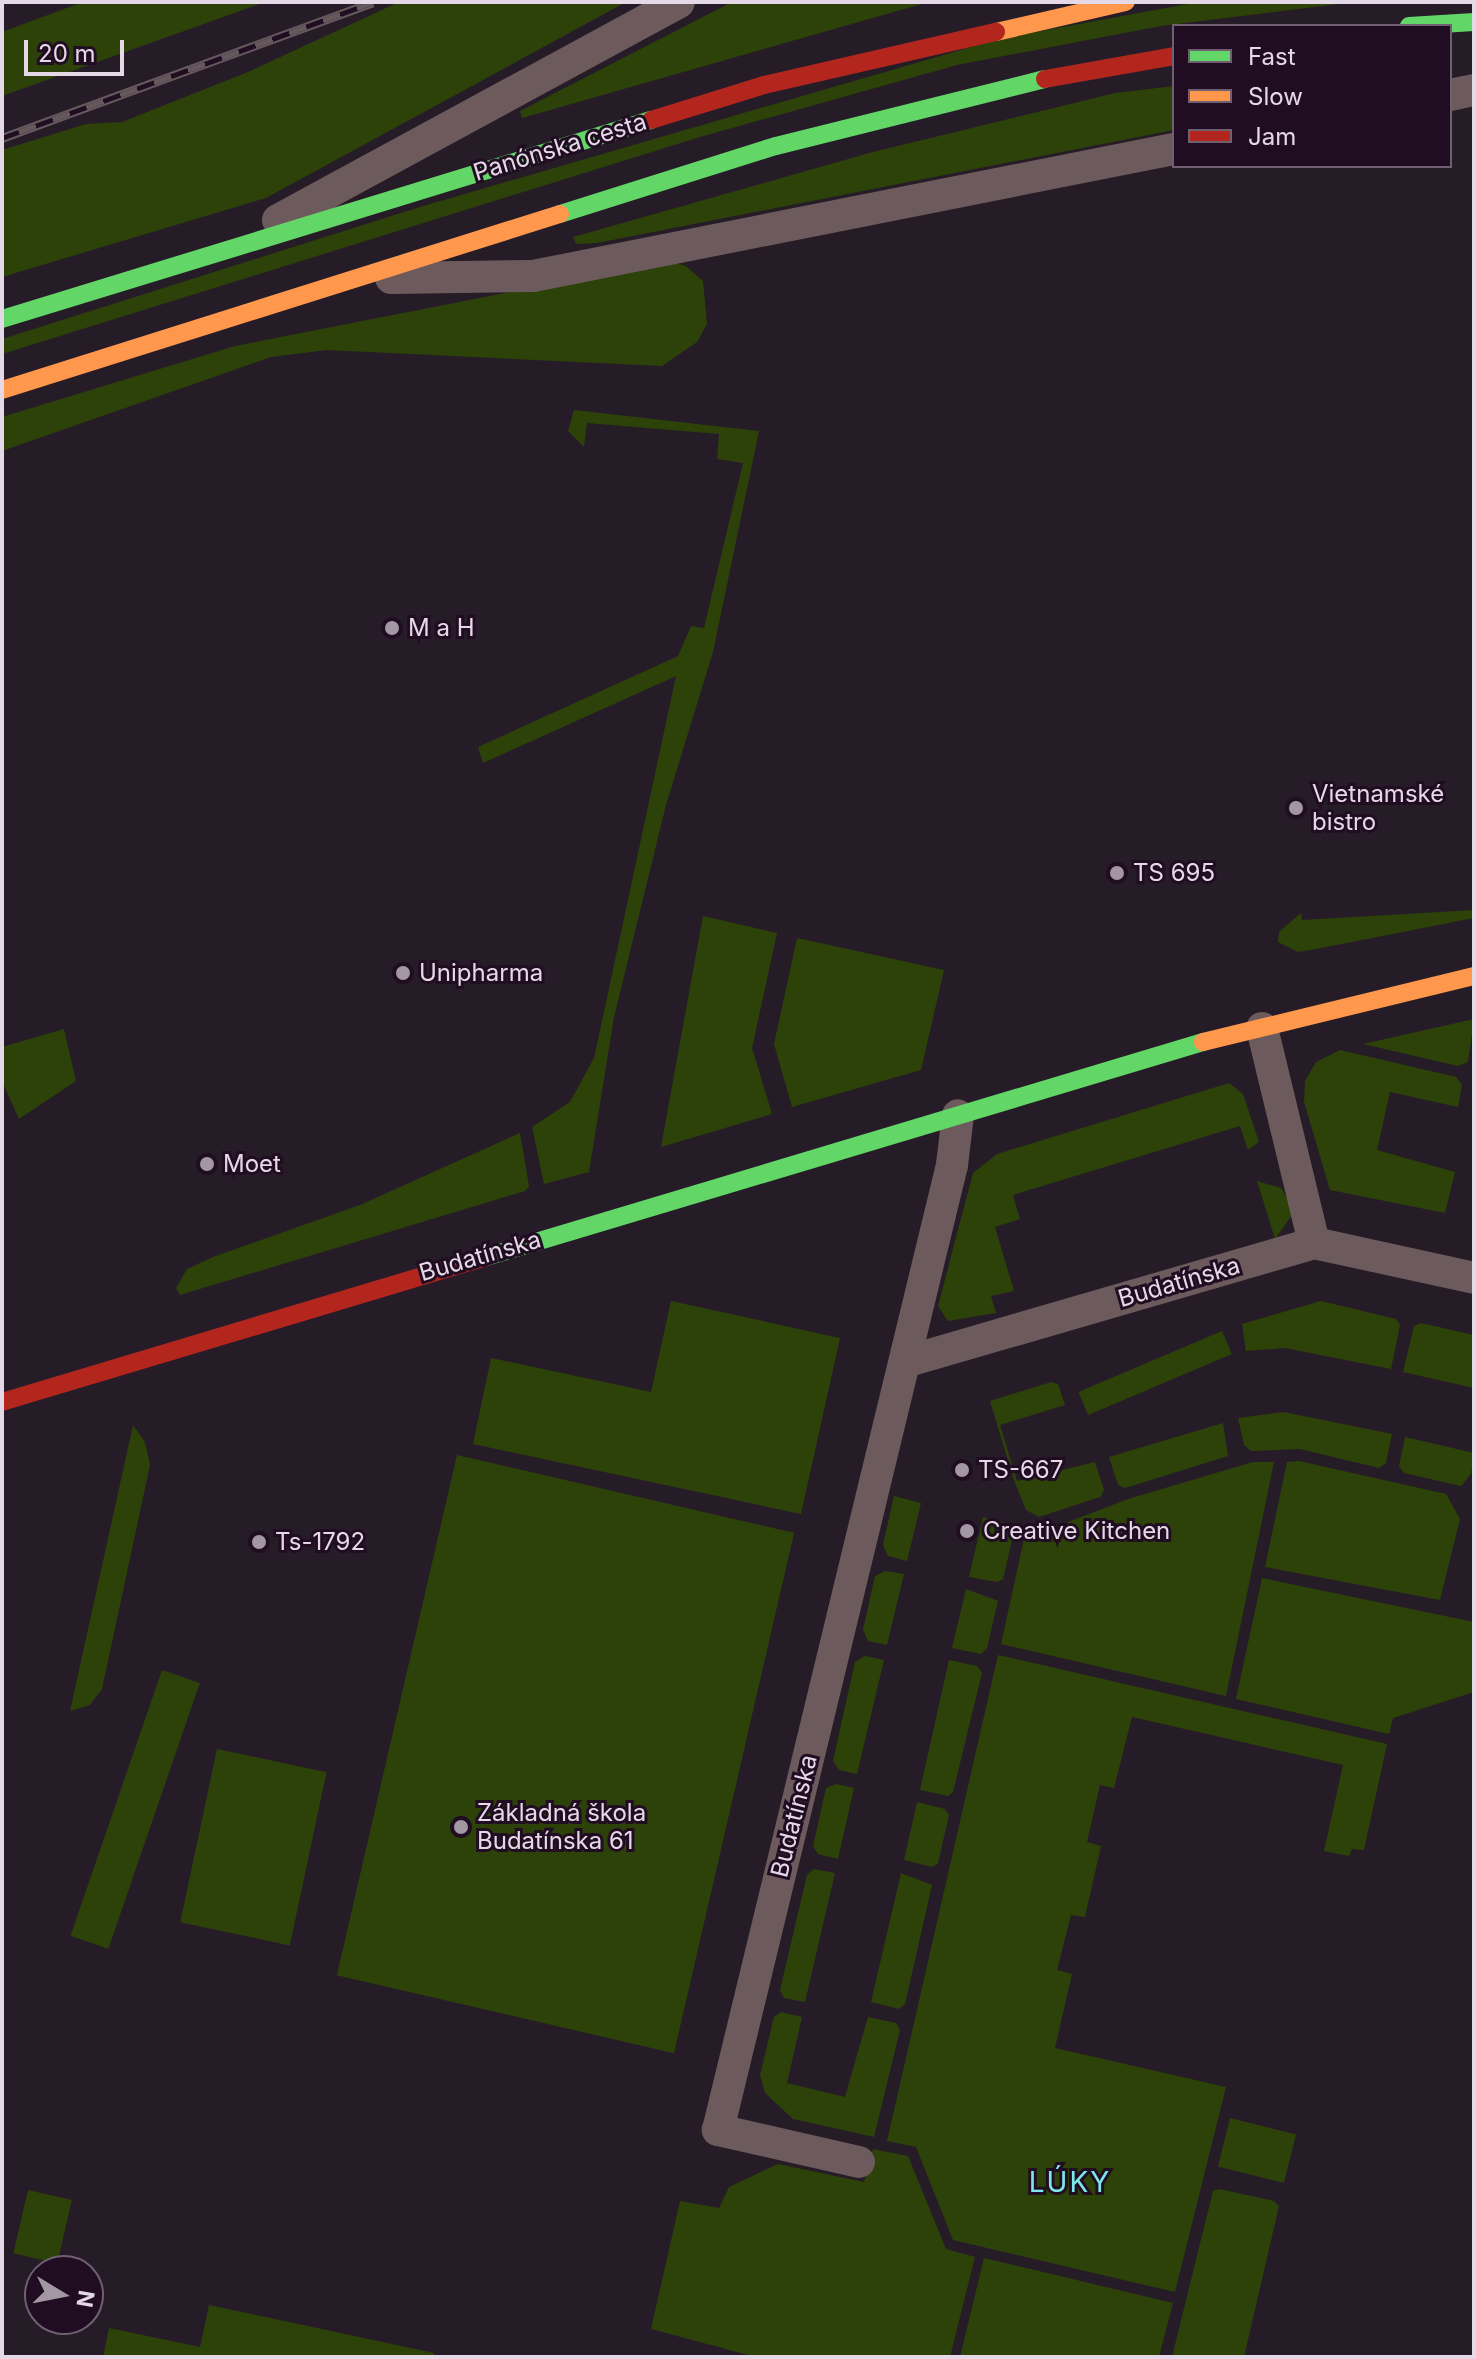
<!DOCTYPE html>
<meta charset="utf-8">
<style>
body{margin:0}
#map{position:relative;width:1476px;height:2359px;overflow:hidden;background:#261c27;font-family:Inter,sans-serif}
div>[style]{position:absolute}
.green>*{inset:0;background:#2d4209;transform-origin:0 0}
.street>*{height:32px;margin:-16px;padding:0 16px;transform-origin:16px;border-radius:16px;background:#6c5a5c}
.fast>*{height:18px;margin:-9px;padding:0 9px;transform-origin:9px;border-radius:9px;background:#63d668}
.slow>*{height:18px;margin:-9px;padding:0 9px;transform-origin:9px;border-radius:9px;background:#ff974d}
.jam>*{height:18px;margin:-9px;padding:0 9px;transform-origin:9px;border-radius:9px;background:#b3261e}
.rail>*{height:9px;margin-top:-4.5px;transform-origin:0;background:repeating-linear-gradient(90deg,#200d22 0 18px,#66595e 0 36px);box-sizing:border-box;border-block:2px solid #66595e}
.dots>*{width:22px;height:22px;translate:-50% -50%;box-sizing:border-box;border:4px solid #200d22;border-radius:50%}
span{translate:-50% -50%;white-space:nowrap;text-align:center;line-height:1.15;-webkit-text-stroke:6px #200d22;paint-order:stroke}
.street-label{font-size:24px;color:#e6d9e7}
.poi-label{font-size:24px;color:#e6d9e7}
.left{translate:0 -50%;text-align:left}
.quarter-label{font-size:28px;color:#7ce8e9;letter-spacing:2px}
.frame{position:absolute;inset:0;border:4px solid #e6d9e7;pointer-events:none}
.legend{position:absolute;left:1172px;top:24px;width:280px;height:144px;box-sizing:border-box;background:#200d22;border:2px solid #6f5f71;margin:0;padding:10px 14px;list-style:none;font-size:24px;color:#e6d9e7}
.legend li{display:flex;align-items:center;gap:16px;height:40px}
.legend b{width:40px;border:2px solid #6f5f71}
.north{position:absolute;left:24px;top:2255px;width:80px;height:80px;box-sizing:border-box;background:#200d22;border:2px solid #6f5f71;border-radius:50%;rotate:100deg;font-size:22px;font-weight:700;line-height:32px;text-align:center;color:#e6d9e7}
.north::after{content:'';display:block;margin:auto;width:28px;height:36px;background:#a397a4;clip-path:polygon(50% 0,100% 100%,50% 72%,0 100%)}
.scale{position:absolute;left:24px;top:40px;width:100px;height:36px;box-sizing:border-box;border:4px solid #e6d9e7;border-top:0;padding-left:10px;font-size:24px;line-height:28px;white-space:nowrap;color:#e6d9e7;-webkit-text-stroke:6px #200d22;paint-order:stroke}
</style>
<div id="map">
<div class="green">
<i style="clip-path:polygon(83px 2px,265px 2px,2px 96px,2px 32px)"></i>
<i style="clip-path:polygon(399px 2px,626px 2px,266px 198px,2px 277px,2px 150px,86px 124px,122px 122px,248px 72px)"></i>
<i style="clip-path:polygon(732px 2px,929px 2px,522px 118px,520px 111px)"></i>
<i style="clip-path:polygon(1199px 2px,1355px 2px,1161px 26px,957px 65px,700px 137px,2px 354px,2px 339px,420px 207px,1002px 38px)"></i>
<i style="clip-path:polygon(1174px 86px,1174px 130px,597px 243px,576px 244px,573px 237px,873px 152px,1115px 93px)"></i>
<i style="clip-path:polygon(668px 261px,686px 266px,703px 281px,707px 324px,697px 342px,662px 366px,327px 350px,271px 357px,2px 451px,2px 417px,235px 346px)"></i>
<i style="clip-path:polygon(574px 410px,759px 431px,713px 652px,666px 805px,614px 1017px,589px 1172px,544px 1184px,532px 1127px,570px 1102px,594px 1058px,676px 676px,483px 763px,478px 747px,678px 656px,691px 626px,704px 628px,743px 463px,717px 459px,719px 434px,587px 423px,584px 447px,568px 431px)"></i>
<i style="clip-path:polygon(1474px 910px,1474px 918px,1316px 949px,1298px 952px,1278px 942px,1279px 932px,1301px 913px,1302px 920px)"></i>
<i style="clip-path:polygon(703px 916px,777px 933px,752px 1048px,772px 1114px,661px 1147px)"></i>
<i style="clip-path:polygon(797px 938px,944px 970px,921px 1070px,792px 1107px,774px 1044px)"></i>
<i style="clip-path:polygon(1474px 1019px,1468px 1062px,1458px 1066px,1363px 1044px)"></i>
<i style="clip-path:polygon(64px 1029px,76px 1081px,19px 1119px,2px 1081px,2px 1047px)"></i>
<i style="clip-path:polygon(1340px 1050px,1456px 1077px,1462px 1085px,1458px 1107px,1390px 1092px,1377px 1150px,1455px 1172px,1445px 1213px,1330px 1190px,1304px 1102px,1305px 1081px,1316px 1062px)"></i>
<i style="clip-path:polygon(1229px 1083px,1243px 1094px,1259px 1142px,1248px 1150px,1240px 1126px,1013px 1195px,1020px 1219px,995px 1227px,1014px 1291px,991px 1296px,996px 1313px,948px 1321px,938px 1306px,973px 1173px,997px 1154px)"></i>
<i style="clip-path:polygon(520px 1133px,529px 1186px,525px 1191px,180px 1295px,176px 1288px,187px 1269px,213px 1257px,360px 1205px)"></i>
<i style="clip-path:polygon(1257px 1181px,1281px 1188px,1290px 1203px,1292px 1215px,1275px 1239px)"></i>
<i style="clip-path:polygon(671px 1301px,840px 1338px,801px 1514px,473px 1444px,491px 1358px,651px 1392px)"></i>
<i style="clip-path:polygon(1321px 1301px,1396px 1319px,1400px 1325px,1391px 1369px,1285px 1348px,1246px 1351px,1242px 1324px)"></i>
<i style="clip-path:polygon(1421px 1323px,1474px 1335px,1474px 1388px,1403px 1372px,1414px 1326px)"></i>
<i style="left:1222px;top:1331px;width:25px;height:156px;rotate:67deg"></i>
<i style="clip-path:polygon(1051px 1382px,1058px 1384px,1065px 1405px,1000px 1425px,1017px 1481px,1095px 1462px,1104px 1490px,1100px 1497px,1039px 1517px,1026px 1510px,1015px 1483px,990px 1401px)"></i>
<i style="clip-path:polygon(1284px 1412px,1392px 1434px,1386px 1463px,1379px 1468px,1300px 1449px,1251px 1451px,1244px 1445px,1238px 1418px)"></i>
<i style="clip-path:polygon(1223px 1423px,1228px 1456px,1125px 1488px,1118px 1485px,1109px 1457px)"></i>
<i style="clip-path:polygon(133px 1425px,145px 1442px,150px 1465px,102px 1689px,90px 1705px,70px 1711px)"></i>
<i style="clip-path:polygon(1405px 1437px,1474px 1453px,1471px 1474px,1461px 1486px,1404px 1473px,1399px 1466px)"></i>
<i style="left:457px;top:1455px;width:346px;height:534px;rotate:13deg"></i>
<i style="clip-path:polygon(1299px 1461px,1446px 1494px,1460px 1519px,1440px 1600px,1265px 1567px,1287px 1462px)"></i>
<i style="clip-path:polygon(1253px 1462px,1274px 1462px,1226px 1696px,1001px 1644px,1024px 1539px,1128px 1499px)"></i>
<i style="clip-path:polygon(894px 1496px,921px 1503px,907px 1561px,888px 1556px,883px 1545px)"></i>
<i style="clip-path:polygon(983px 1517px,1005px 1523px,1013px 1536px,1003px 1579px,997px 1582px,969px 1577px)"></i>
<i style="clip-path:polygon(885px 1571px,904px 1574px,887px 1645px,868px 1641px,863px 1630px,875px 1576px)"></i>
<i style="clip-path:polygon(1262px 1578px,1474px 1622px,1474px 1692px,1393px 1718px,1389px 1734px,1236px 1699px)"></i>
<i style="clip-path:polygon(966px 1589px,998px 1601px,987px 1648px,981px 1654px,952px 1648px)"></i>
<i style="clip-path:polygon(998px 1655px,1387px 1744px,1364px 1850px,1352px 1849px,1349px 1856px,1324px 1851px,1343px 1765px,1132px 1717px,1114px 1788px,1100px 1785px,1087px 1842px,1101px 1846px,1085px 1917px,1071px 1915px,1057px 1970px,1072px 1974px,1055px 2048px,1226px 2087px,1175px 2292px,953px 2240px,916px 2147px,887px 2141px)"></i>
<i style="clip-path:polygon(865px 1656px,884px 1660px,857px 1774px,839px 1770px,833px 1761px,855px 1662px)"></i>
<i style="clip-path:polygon(949px 1660px,977px 1666px,982px 1673px,953px 1792px,948px 1796px,920px 1790px)"></i>
<i style="left:162px;top:1670px;width:40px;height:281px;rotate:19deg"></i>
<i style="left:217px;top:1749px;width:112px;height:177px;rotate:12deg"></i>
<i style="clip-path:polygon(836px 1784px,854px 1788px,838px 1859px,818px 1854px,813px 1846px,826px 1788px)"></i>
<i style="clip-path:polygon(917px 1802px,945px 1809px,949px 1815px,938px 1863px,932px 1867px,904px 1860px)"></i>
<i style="clip-path:polygon(814px 1869px,835px 1873px,805px 2002px,784px 1998px,780px 1990px,807px 1875px)"></i>
<i style="clip-path:polygon(901px 1873px,932px 1885px,905px 2004px,899px 2009px,871px 2002px)"></i>
<i style="clip-path:polygon(781px 2012px,802px 2017px,787px 2083px,845px 2097px,868px 2017px,896px 2023px,900px 2030px,874px 2137px,793px 2119px,765px 2093px,760px 2075px,774px 2017px)"></i>
<i style="left:1230px;top:2118px;width:68px;height:50px;rotate:14deg"></i>
<i style="clip-path:polygon(873px 2149px,908px 2156px,946px 2249px,975px 2257px,950px 2357px,756px 2357px,651px 2329px,680px 2201px,719px 2208px,729px 2187px,778px 2164px,864px 2182px)"></i>
<i style="clip-path:polygon(1219px 2189px,1274px 2201px,1279px 2206px,1244px 2357px,1172px 2357px,1213px 2191px)"></i>
<i style="left:28px;top:2190px;width:45px;height:65px;rotate:13deg"></i>
<i style="clip-path:polygon(984px 2258px,1173px 2303px,1159px 2357px,960px 2357px)"></i>
<i style="clip-path:polygon(209px 2305px,434px 2353px,433px 2357px,103px 2357px,109px 2328px,200px 2347px)"></i>
</div>
<div class="street">
<i style="left:1450px;top:95px;width:25px;rotate:-12deg"></i>
<i style="left:278px;top:220px;width:456px;rotate:-28.5deg"></i>
<i style="left:391px;top:278px;width:142px;rotate:-0.8deg"></i>
<i style="left:533px;top:276px;width:653px;rotate:-11.21deg"></i>
<i style="left:1262px;top:1028px;width:221px;rotate:76.4deg"></i>
<i style="left:905px;top:1362px;width:426px;rotate:-16.2deg"></i>
<i style="left:1314px;top:1243px;width:164px;rotate:12.3deg"></i>
<i style="left:859px;top:2162px;width:145px;rotate:-167.2deg"></i>
<i style="left:718px;top:2130px;width:993px;rotate:-76.37deg"></i>
<i style="left:952px;top:1165px;width:50px;rotate:-83.2deg"></i>
</div>
<div class="fast">
<i style="left:1409px;top:26px;width:65px;rotate:-3.5deg"></i>
<i style="left:560px;top:214px;width:226px;rotate:-17.5deg"></i>
<i style="left:776px;top:146px;width:277px;rotate:-14deg"></i>
<i style="left:2px;top:319px;width:679px;rotate:-17.05deg"></i>
<i style="left:486px;top:1257px;width:749px;rotate:-16.69deg"></i>
</div>
<div class="slow">
<i style="left:996px;top:32px;width:133px;rotate:-13deg"></i>
<i style="left:2px;top:390px;width:585px;rotate:-17.51deg"></i>
<i style="left:1203px;top:1042px;width:279px;rotate:-13.7deg"></i>
</div>
<div class="jam">
<i style="left:1045px;top:79px;width:131px;rotate:-10.1deg"></i>
<i style="left:651px;top:120px;width:118px;rotate:-17.2deg"></i>
<i style="left:764px;top:85px;width:238px;rotate:-12.9deg"></i>
<i style="left:2px;top:1402px;width:505px;rotate:-16.68deg"></i>
</div>
<div class="rail">
<i style="left:2px;top:138px;width:395px;rotate:-20.1deg"></i>
</div>
<div class="dots">
<i style="left:392px;top:628px;background:#a397a4"></i>
<i style="left:1296px;top:808px;background:#a397a4"></i>
<i style="left:1117px;top:873px;background:#a397a4"></i>
<i style="left:403px;top:973px;background:#a397a4"></i>
<i style="left:207px;top:1164px;background:#a397a4"></i>
<i style="left:962px;top:1470px;background:#a397a4"></i>
<i style="left:967px;top:1531px;background:#a397a4"></i>
<i style="left:259px;top:1542px;background:#a397a4"></i>
<i style="left:461px;top:1827px;background:#a397a4"></i>
</div>
<div class="street-label">
<span style="left:560px;top:147px;rotate:-17deg">Panónska cesta</span>
<span style="left:480px;top:1256px;rotate:-16deg">Budatínska</span>
<span style="left:1179px;top:1282px;rotate:-16deg">Budatínska</span>
<span style="left:794px;top:1816px;rotate:-76deg">Budatínska</span>
</div>
<div class="poi-label">
<span class="left" style="left:408px;top:628px">M a H</span>
<span class="left" style="left:1312px;top:808px">Vietnamské<br>bistro</span>
<span class="left" style="left:1133px;top:873px">TS 695</span>
<span class="left" style="left:419px;top:973px">Unipharma</span>
<span class="left" style="left:223px;top:1164px">Moet</span>
<span class="left" style="left:978px;top:1470px">TS-667</span>
<span class="left" style="left:983px;top:1531px">Creative Kitchen</span>
<span class="left" style="left:275px;top:1542px">Ts-1792</span>
<span class="left" style="left:477px;top:1827px">Základná škola<br>Budatínska 61</span>
</div>
<div class="quarter-label">
<span style="left:1070px;top:2182px">LÚKY</span>
</div>
<div class="frame"></div>
<ul class="legend">
<li><b style="height:10px;background:#63d668"></b>Fast</li>
<li><b style="height:10px;background:#ff974d"></b>Slow</li>
<li><b style="height:10px;background:#b3261e"></b>Jam</li>
</ul>
<div class="north">N</div>
<div class="scale">20 m</div>
</div>
